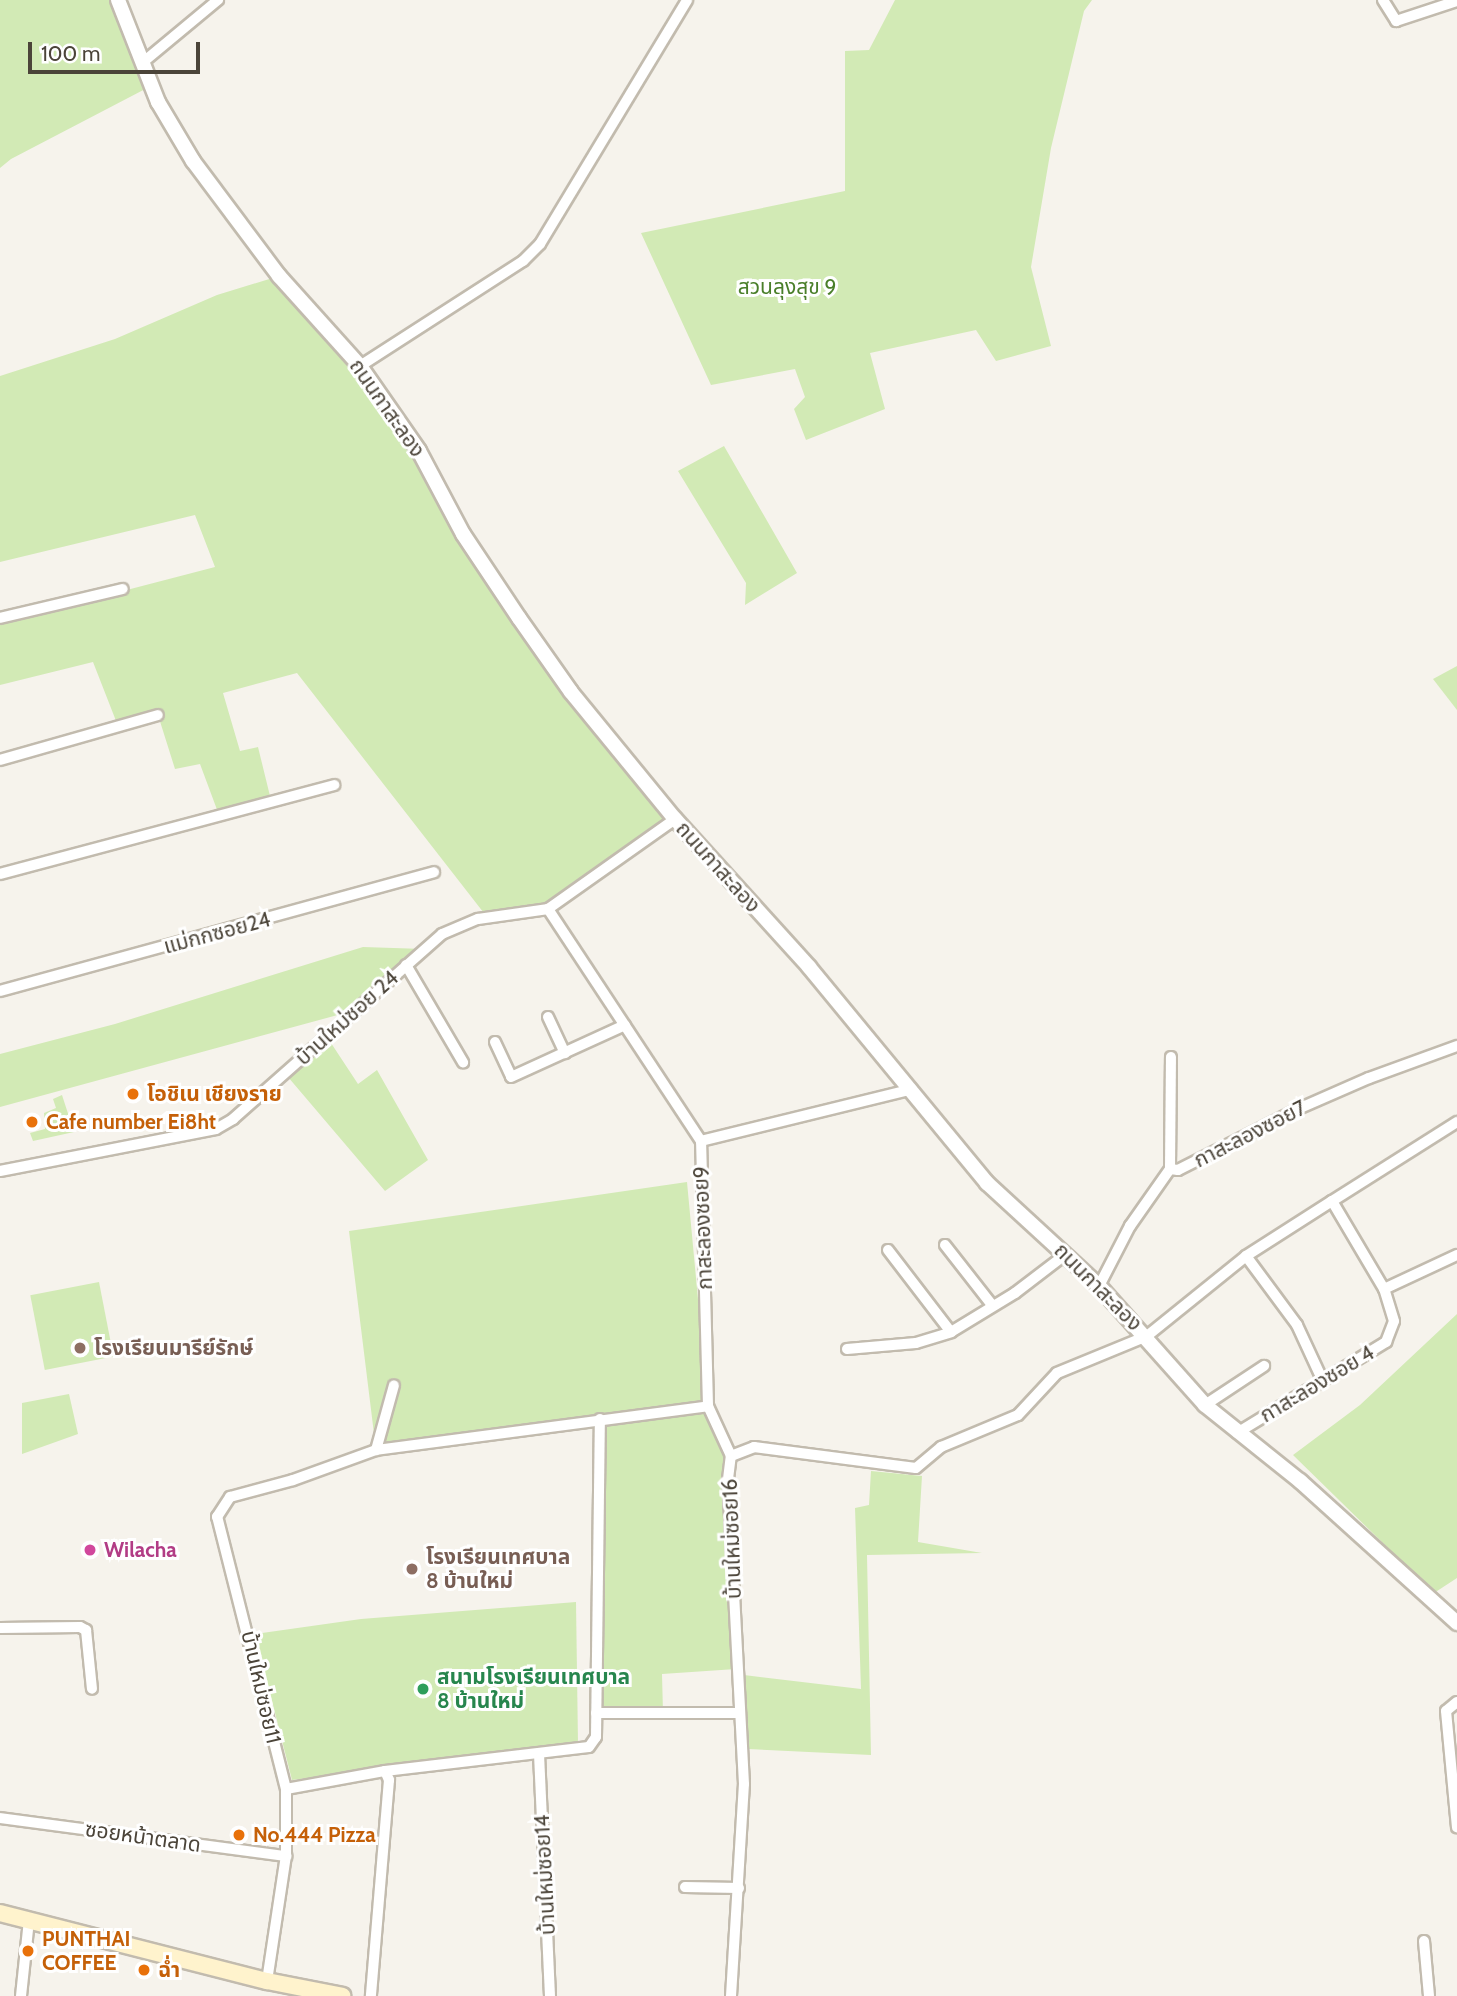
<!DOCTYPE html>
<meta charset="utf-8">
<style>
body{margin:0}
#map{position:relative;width:1457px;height:1996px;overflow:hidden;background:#f6f3ec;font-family:Cabin,"Noto Sans Thai",sans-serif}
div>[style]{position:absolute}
.green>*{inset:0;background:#d2eab5;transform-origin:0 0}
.roads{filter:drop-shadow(2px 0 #c2bbae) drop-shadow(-2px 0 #c2bbae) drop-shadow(0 2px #c2bbae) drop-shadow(0 -2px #c2bbae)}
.minor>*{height:10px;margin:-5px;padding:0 5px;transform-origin:5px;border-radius:5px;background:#fff}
.tertiary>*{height:14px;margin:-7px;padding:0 7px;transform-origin:7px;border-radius:7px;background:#fff}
.secondary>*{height:16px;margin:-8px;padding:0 8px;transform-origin:8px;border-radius:8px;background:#fff3cd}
.dots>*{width:19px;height:19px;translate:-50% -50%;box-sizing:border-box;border:4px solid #fff;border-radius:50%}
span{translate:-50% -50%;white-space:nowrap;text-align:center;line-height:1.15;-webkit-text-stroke:6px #fff;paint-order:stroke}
.park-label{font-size:21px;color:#4a7f2a}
.street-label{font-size:21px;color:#4b4439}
.food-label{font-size:21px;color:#c56008;font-weight:700}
.left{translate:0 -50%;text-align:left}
.education-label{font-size:21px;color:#785e54;font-weight:700}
.hotel-label{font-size:21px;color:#b23c85;font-weight:700}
.leisure-label{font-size:21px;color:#27864d;font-weight:700}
.scale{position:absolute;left:28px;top:42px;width:172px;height:32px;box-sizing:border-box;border:4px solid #4b4439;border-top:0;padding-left:9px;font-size:21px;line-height:24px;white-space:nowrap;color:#4b4439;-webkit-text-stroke:5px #fff;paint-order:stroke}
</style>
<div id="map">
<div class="green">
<i style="clip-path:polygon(0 0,118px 0,151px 86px,11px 159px,0 168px)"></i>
<i style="clip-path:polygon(895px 0,1092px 0,1084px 11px,1051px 148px,1031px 267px,1051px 346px,996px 361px,976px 330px,870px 353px,885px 409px,806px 440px,794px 409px,805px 397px,795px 369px,711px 385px,641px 233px,845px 191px,845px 51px,869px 50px)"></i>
<i style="clip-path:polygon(279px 276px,360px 366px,458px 523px,675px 819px,548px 909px,487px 917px,297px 673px,223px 693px,240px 751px,258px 747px,270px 796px,219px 815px,200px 764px,175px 769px,158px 715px,118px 726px,93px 662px,0 685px,0 623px,215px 567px,195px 515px,0 562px,0 376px,115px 339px,217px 295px)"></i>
<i style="clip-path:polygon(724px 446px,797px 573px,745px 605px,746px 583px,678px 471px)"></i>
<i style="clip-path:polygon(1457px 666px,1457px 710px,1433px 679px)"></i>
<i style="clip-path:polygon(363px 947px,424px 949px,356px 1010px,0 1107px,0 1054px,115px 1024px)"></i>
<i style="clip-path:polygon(331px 1043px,358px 1084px,377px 1070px,428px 1160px,385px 1191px,288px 1077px)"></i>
<i style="clip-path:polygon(62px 1095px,74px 1132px,33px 1141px,30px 1133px,45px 1129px,44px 1113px,56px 1108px,53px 1099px)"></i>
<i style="clip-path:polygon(687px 1182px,708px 1406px,731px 1456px,736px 1669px,662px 1674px,663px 1713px,596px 1713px,600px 1421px,376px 1450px,349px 1231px)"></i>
<i style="left:99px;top:1282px;width:76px;height:70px;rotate:79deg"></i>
<i style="clip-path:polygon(1457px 1314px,1457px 1578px,1434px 1593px,1293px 1455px,1360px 1405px)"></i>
<i style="clip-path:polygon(69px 1394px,78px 1434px,22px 1454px,22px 1403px)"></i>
<i style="clip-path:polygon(871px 1471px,922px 1476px,918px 1542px,982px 1553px,867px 1555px,871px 1755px,748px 1749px,744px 1675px,861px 1689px,855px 1508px,869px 1505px)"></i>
<i style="clip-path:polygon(576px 1602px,578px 1744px,292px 1780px,255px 1634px,361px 1619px)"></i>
</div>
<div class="roads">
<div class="minor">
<i style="left:1383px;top:0;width:25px;rotate:58deg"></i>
<i style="left:1396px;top:21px;width:64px;rotate:-18.2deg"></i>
<i style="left:142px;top:63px;width:99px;rotate:-39.7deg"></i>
<i style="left:360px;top:366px;width:194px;rotate:-32.8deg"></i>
<i style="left:523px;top:261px;width:24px;rotate:-45deg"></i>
<i style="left:540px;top:244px;width:285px;rotate:-58.9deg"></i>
<i style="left:0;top:618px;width:126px;rotate:-13.3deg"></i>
<i style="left:0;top:760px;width:164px;rotate:-15.9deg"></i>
<i style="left:0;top:874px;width:346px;rotate:-14.9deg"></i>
<i style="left:548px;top:909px;width:278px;rotate:56.6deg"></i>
<i style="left:406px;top:965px;width:113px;rotate:59.6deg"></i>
<i style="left:0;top:991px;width:450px;rotate:-15.3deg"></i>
<i style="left:548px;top:1017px;width:40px;rotate:65deg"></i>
<i style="left:495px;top:1042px;width:38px;rotate:65deg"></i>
<i style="left:511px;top:1077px;width:125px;rotate:-24.5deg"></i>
<i style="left:1170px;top:1169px;width:112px;rotate:-89.5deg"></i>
<i style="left:0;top:1171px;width:220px;rotate:-11deg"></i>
<i style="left:216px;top:1129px;width:20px;rotate:-30deg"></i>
<i style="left:233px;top:1119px;width:279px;rotate:-41.5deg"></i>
<i style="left:442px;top:934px;width:39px;rotate:-23deg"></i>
<i style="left:478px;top:919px;width:71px;rotate:-8.1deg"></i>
<i style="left:548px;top:909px;width:156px;rotate:-35.3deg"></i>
<i style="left:1332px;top:1201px;width:148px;rotate:-32.3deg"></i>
<i style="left:945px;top:1245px;width:76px;rotate:51.9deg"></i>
<i style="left:888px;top:1250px;width:103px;rotate:52.5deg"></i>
<i style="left:1246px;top:1256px;width:86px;rotate:53.5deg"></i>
<i style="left:1297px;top:1325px;width:60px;rotate:65.2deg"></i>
<i style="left:1099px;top:1286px;width:68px;rotate:-62.7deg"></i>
<i style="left:1130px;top:1226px;width:70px;rotate:-54.9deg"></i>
<i style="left:1170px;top:1169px;width:8px;rotate:7deg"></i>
<i style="left:1178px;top:1170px;width:135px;rotate:-26.9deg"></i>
<i style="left:1298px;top:1109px;width:77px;rotate:-23.6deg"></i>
<i style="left:1369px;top:1078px;width:94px;rotate:-20deg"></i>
<i style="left:847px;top:1349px;width:69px;rotate:-5deg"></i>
<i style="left:916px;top:1343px;width:37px;rotate:-17deg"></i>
<i style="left:951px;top:1332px;width:75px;rotate:-31.4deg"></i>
<i style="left:1015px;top:1293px;width:64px;rotate:-37.4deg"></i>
<i style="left:1205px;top:1405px;width:71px;rotate:-33.5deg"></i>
<i style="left:1237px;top:1433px;width:175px;rotate:-31.4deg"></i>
<i style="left:1386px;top:1342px;width:22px;rotate:-69deg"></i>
<i style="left:1394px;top:1321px;width:34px;rotate:-107deg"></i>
<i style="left:376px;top:1450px;width:67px;rotate:-74.5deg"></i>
<i style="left:731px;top:1456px;width:55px;rotate:-114.7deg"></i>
<i style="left:708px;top:1406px;width:265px;rotate:-91.5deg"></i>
<i style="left:701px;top:1141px;width:217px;rotate:-13.8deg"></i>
<i style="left:0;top:1628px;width:80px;rotate:-0.7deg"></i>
<i style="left:80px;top:1627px;width:7px;rotate:27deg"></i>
<i style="left:86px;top:1630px;width:59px;rotate:84.2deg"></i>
<i style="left:1457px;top:1702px;width:14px;rotate:141deg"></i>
<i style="left:1446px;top:1711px;width:117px;rotate:84.6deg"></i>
<i style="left:596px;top:1713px;width:142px"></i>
<i style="left:539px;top:1754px;width:242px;rotate:87.4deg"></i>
<i style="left:385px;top:1771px;width:205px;rotate:-6.7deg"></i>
<i style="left:589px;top:1747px;width:12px;rotate:-55deg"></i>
<i style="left:596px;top:1737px;width:318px;rotate:-89.3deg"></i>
<i style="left:286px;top:1789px;width:101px;rotate:-10.3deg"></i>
<i style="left:385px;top:1771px;width:10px;rotate:66deg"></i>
<i style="left:389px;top:1780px;width:217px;rotate:94.8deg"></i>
<i style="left:0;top:1818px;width:289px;rotate:7.6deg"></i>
<i style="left:685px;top:1887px;width:54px;rotate:1.1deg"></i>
<i style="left:1424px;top:1941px;width:55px;rotate:84.8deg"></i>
<i style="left:267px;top:1981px;width:126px;rotate:-81.4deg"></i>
<i style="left:286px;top:1856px;width:67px;rotate:-90deg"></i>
<i style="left:286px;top:1789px;width:281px;rotate:-104.2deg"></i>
<i style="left:217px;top:1517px;width:24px;rotate:-57deg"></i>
<i style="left:230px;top:1497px;width:65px;rotate:-15.1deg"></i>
<i style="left:293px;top:1480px;width:88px;rotate:-19.9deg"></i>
<i style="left:376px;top:1450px;width:335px;rotate:-7.5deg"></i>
<i style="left:21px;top:1996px;width:76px;rotate:-84deg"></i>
<i style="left:731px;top:1996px;width:212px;rotate:-86.5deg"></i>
<i style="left:744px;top:1784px;width:305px;rotate:-93deg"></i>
<i style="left:728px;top:1479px;width:23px;rotate:-83deg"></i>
<i style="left:731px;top:1456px;width:25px;rotate:-21deg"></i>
<i style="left:754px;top:1447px;width:163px;rotate:7.4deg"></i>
<i style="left:916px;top:1468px;width:33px;rotate:-40deg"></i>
<i style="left:941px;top:1447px;width:83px;rotate:-22.6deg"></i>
<i style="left:1018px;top:1415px;width:57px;rotate:-47.1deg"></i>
<i style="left:1057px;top:1373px;width:97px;rotate:-22.3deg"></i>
<i style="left:1147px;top:1336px;width:127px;rotate:-38.9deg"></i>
<i style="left:1246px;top:1256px;width:102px;rotate:-32.6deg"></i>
<i style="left:1332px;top:1201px;width:102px;rotate:59.4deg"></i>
<i style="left:1384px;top:1289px;width:81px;rotate:-25deg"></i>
</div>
<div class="tertiary">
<i style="left:118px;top:0;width:110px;rotate:68.6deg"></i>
<i style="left:158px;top:102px;width:69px;rotate:59.3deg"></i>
<i style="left:193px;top:161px;width:144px;rotate:53.2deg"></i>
<i style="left:279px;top:276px;width:121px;rotate:48deg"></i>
<i style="left:360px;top:366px;width:103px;rotate:55.2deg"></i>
<i style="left:419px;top:451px;width:94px;rotate:62.1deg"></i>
<i style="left:463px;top:534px;width:101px;rotate:56.3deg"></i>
<i style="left:519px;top:618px;width:90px;rotate:54.9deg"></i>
<i style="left:571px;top:692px;width:164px;rotate:50.7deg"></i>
<i style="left:675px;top:819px;width:200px;rotate:47.8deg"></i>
<i style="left:809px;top:967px;width:280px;rotate:50.5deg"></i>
<i style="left:987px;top:1183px;width:152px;rotate:42.6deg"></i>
<i style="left:1099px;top:1286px;width:159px;rotate:48.3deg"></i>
<i style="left:1205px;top:1405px;width:122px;rotate:38.7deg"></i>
<i style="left:1300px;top:1481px;width:212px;rotate:42.1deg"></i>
</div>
<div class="secondary">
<i style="left:0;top:1913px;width:276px;rotate:14.3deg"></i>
<i style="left:267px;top:1981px;width:77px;rotate:11.2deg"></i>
</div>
</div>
<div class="dots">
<i style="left:133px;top:1094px;background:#e8710a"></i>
<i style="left:32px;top:1122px;background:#e8710a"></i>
<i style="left:80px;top:1348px;background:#8d6e63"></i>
<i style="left:90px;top:1550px;background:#d1479c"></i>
<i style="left:412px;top:1569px;background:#8d6e63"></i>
<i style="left:423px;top:1689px;background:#2e9e5b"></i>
<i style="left:239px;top:1835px;background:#e8710a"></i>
<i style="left:28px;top:1951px;background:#e8710a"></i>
<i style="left:144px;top:1970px;background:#e8710a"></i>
</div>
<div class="park-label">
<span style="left:787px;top:287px">สวนลุงสุข 9</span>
</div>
<div class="street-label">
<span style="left:387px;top:408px;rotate:55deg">ถนนกาสะลอง</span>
<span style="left:718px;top:867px;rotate:48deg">ถนนกาสะลอง</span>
<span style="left:217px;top:933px;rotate:-15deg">แม่กกซอย24</span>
<span style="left:347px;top:1018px;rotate:-42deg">บ้านใหม่ซอย 24</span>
<span style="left:1250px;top:1134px;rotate:-27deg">กาสะลองซอย7</span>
<span style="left:703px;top:1228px;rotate:-92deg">กาสะลองซอย9</span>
<span style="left:1098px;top:1287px;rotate:45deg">ถนนกาสะลอง</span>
<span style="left:1317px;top:1384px;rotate:-31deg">กาสะลองซอย 4</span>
<span style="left:732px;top:1539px;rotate:-92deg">บ้านใหม่ซอย16</span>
<span style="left:261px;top:1687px;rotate:77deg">บ้านใหม่ซอย11</span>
<span style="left:143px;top:1837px;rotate:8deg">ซอยหน้าตลาด</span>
<span style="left:545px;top:1875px;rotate:-93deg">บ้านใหม่ซอย14</span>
</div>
<div class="food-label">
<span class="left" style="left:147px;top:1094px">โอชิเน เชียงราย</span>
<span class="left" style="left:46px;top:1122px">Cafe number Ei8ht</span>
<span class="left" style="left:253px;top:1835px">No.444 Pizza</span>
<span class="left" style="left:42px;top:1951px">PUNTHAI<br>COFFEE</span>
<span class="left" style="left:158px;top:1970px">ฉ่ำ</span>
</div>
<div class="education-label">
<span class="left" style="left:94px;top:1348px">โรงเรียนมารีย์รักษ์</span>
<span class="left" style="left:426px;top:1569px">โรงเรียนเทศบาล<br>8 บ้านใหม่</span>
</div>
<div class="hotel-label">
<span class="left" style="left:104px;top:1550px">Wilacha</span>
</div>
<div class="leisure-label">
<span class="left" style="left:437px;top:1689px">สนามโรงเรียนเทศบาล<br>8 บ้านใหม่</span>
</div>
<div class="scale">100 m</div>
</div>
